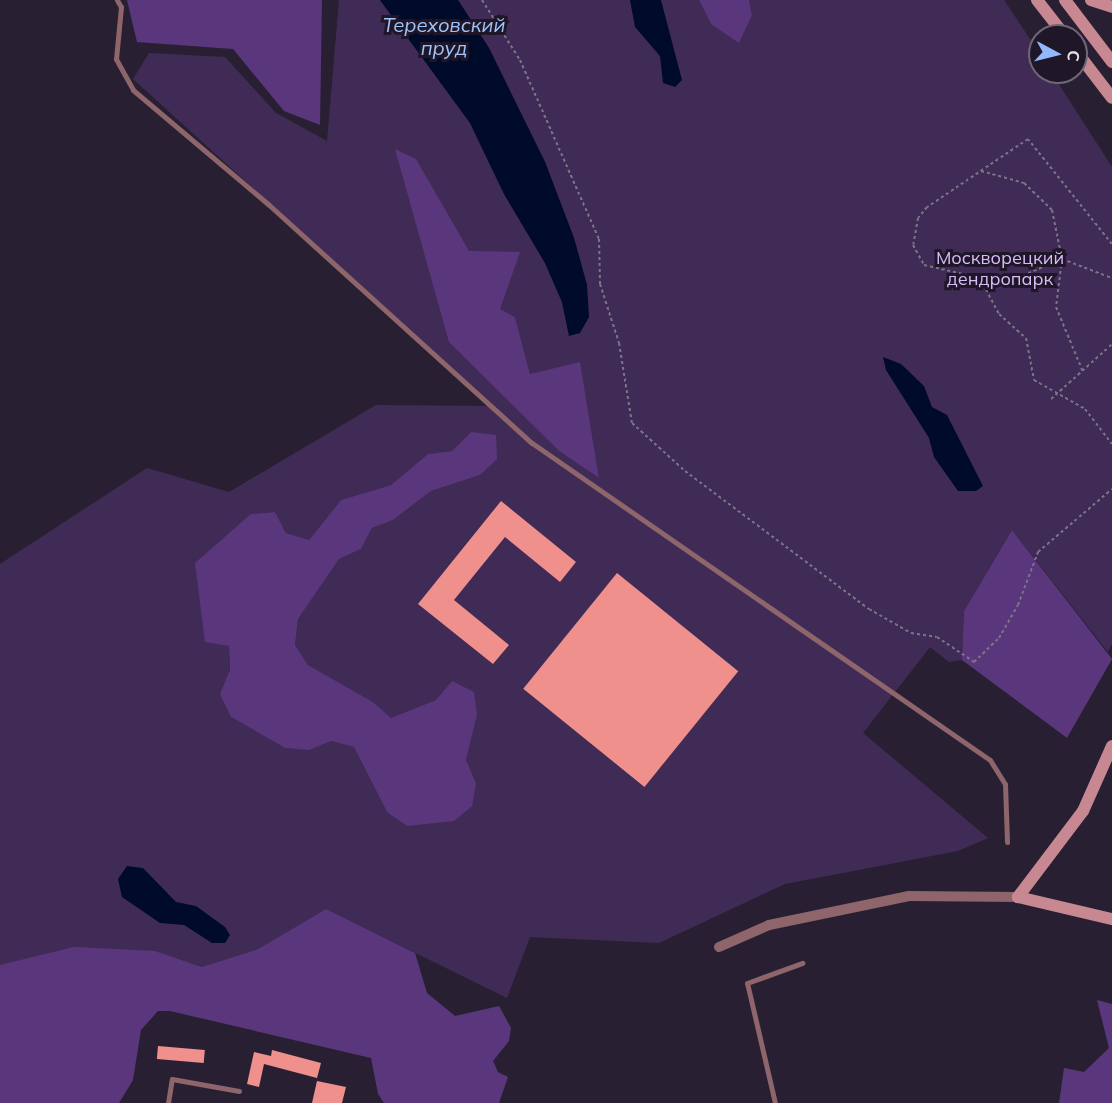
<!DOCTYPE html>
<meta charset="utf-8">
<style>
body{margin:0}
#map{position:relative;width:1112px;height:1103px;overflow:hidden;background:#282032;font-family:Mulish,sans-serif}
div>[style]{position:absolute}
.green>*{inset:0;background:#402b56}
.forest>*{inset:0;background:#5a377c}
.water>*{inset:0;background:#000a29}
.building>*{inset:0;background:#ef908d;transform-origin:0 0}
.path>*{height:2px;margin-top:-1px;transform-origin:0;background:repeating-linear-gradient(90deg,#7b7484 0 3px,transparent 0 6px)}
.lane>*{height:5px;margin:-2.5px;padding:0 2.5px;transform-origin:2.5px;border-radius:2.5px;background:#8d656a}
.street>*{height:10px;margin:-5px;padding:0 5px;transform-origin:5px;border-radius:5px;background:#8d656a}
.secondary>*{height:12px;margin:-6px;padding:0 6px;transform-origin:6px;border-radius:6px;background:#c88891}
span{translate:-50% -50%;white-space:nowrap;text-align:center;line-height:1.15;-webkit-text-stroke:6px #1f1728;paint-order:stroke}
.park-label{font-size:18px;color:#d7bcf8}
.water-label{font-size:20px;color:#9dc4fa;font-style:italic}
.north{position:absolute;left:1028px;top:24px;width:60px;height:60px;box-sizing:border-box;background:#1f1728;border:2px solid #6f6777;border-radius:50%;rotate:97deg;font-size:16px;font-weight:700;line-height:24px;text-align:center;color:#e6e0ed}
.north::after{content:'';display:block;margin:auto;width:21px;height:27px;background:#93b7fd;clip-path:polygon(50% 0,100% 100%,50% 72%,0 100%)}
</style>
<div id="map">
<div class="green">
<i style="clip-path:polygon(evenodd,339px 0,380px 0,470px 123px,504px 194px,545px 263px,562px 302px,569px 335px,587px 285px,574px 238px,545px 162px,489px 48px,458px 0,699px 0,711px 24px,752px 15px,749px 0,1004px 0,1040px 54px,1040px 72px,1051px 72px,1112px 167px,1112px 644px,1108px 652px,1012px 530px,964px 611px,962px 660px,949px 662px,930px 647px,863px 733px,988px 838px,958px 851px,785px 884px,659px 943px,530px 937px,507px 998px,326px 909px,258px 949px,202px 967px,154px 951px,0 965px,0 564px,147px 468px,229px 492px,376px 405px,493px 406px,133px 79px,149px 53px,225px 57px,276px 113px,327px 141px,339px 0,416px 159px,500px 309px,515px 317px,530px 374px,580px 363px,599px 478px,559px 451px,450px 342px,416px 159px,339px 0,471px 432px,480px 475px,431px 491px,393px 520px,372px 528px,361px 549px,339px 559px,298px 619px,295px 645px,308px 665px,373px 702px,391px 718px,436px 700px,452px 681px,477px 715px,466px 760px,476px 783px,387px 812px,354px 747px,331px 741px,309px 749px,285px 748px,231px 717px,229px 645px,251px 514px,275px 512px,286px 533px,309px 540px,341px 500px,391px 485px,428px 454px,452px 451px,471px 432px)"></i>
</div>
<div class="forest">
<i style="clip-path:polygon(127px 0,322px 0,320px 125px,284px 111px,233px 49px,137px 42px)"></i>
<i style="clip-path:polygon(699px 0,749px 0,752px 15px,739px 43px,711px 24px)"></i>
<i style="clip-path:polygon(395px 149px,416px 159px,469px 251px,520px 252px,500px 309px,515px 317px,530px 374px,580px 362px,599px 478px,559px 451px,449px 342px)"></i>
<i style="clip-path:polygon(471px 432px,496px 435px,497px 459px,480px 475px,431px 491px,393px 520px,372px 528px,361px 549px,339px 559px,298px 619px,295px 645px,308px 665px,373px 702px,391px 718px,436px 700px,452px 681px,474px 692px,477px 715px,466px 760px,476px 783px,472px 806px,454px 821px,407px 826px,387px 812px,354px 747px,331px 741px,309px 750px,285px 748px,231px 717px,220px 694px,230px 670px,229px 646px,205px 642px,195px 563px,251px 514px,275px 512px,286px 533px,309px 540px,341px 500px,391px 485px,428px 454px,452px 451px)"></i>
<i style="clip-path:polygon(1012px 530px,1112px 659px,1067px 738px,962px 660px,964px 611px)"></i>
<i style="clip-path:polygon(326px 909px,415px 953px,427px 993px,455px 1016px,499px 1006px,511px 1028px,509px 1041px,493px 1061px,498px 1072px,508px 1077px,499px 1103px,384px 1103px,378px 1094px,371px 1058px,170px 1011px,158px 1011px,141px 1030px,133px 1080px,119px 1103px,0 1103px,0 965px,74px 947px,155px 951px,202px 967px,258px 949px)"></i>
<i style="clip-path:polygon(1097px 1000px,1112px 1004px,1112px 1103px,1059px 1103px,1064px 1068px,1084px 1072px,1109px 1048px)"></i>
</div>
<div class="water">
<i style="clip-path:polygon(380px 0,458px 0,489px 48px,545px 162px,574px 238px,587px 285px,589px 317px,580px 333px,569px 336px,562px 302px,545px 263px,504px 194px,470px 123px)"></i>
<i style="clip-path:polygon(630px 0,661px 0,682px 80px,675px 87px,663px 83px,660px 56px,635px 27px)"></i>
<i style="clip-path:polygon(883px 357px,901px 364px,924px 386px,932px 407px,947px 415px,983px 486px,976px 491px,958px 491px,934px 457px,929px 438px,886px 370px)"></i>
<i style="clip-path:polygon(127px 866px,143px 868px,176px 902px,196px 906px,225px 927px,230px 935px,225px 943px,212px 943px,184px 925px,160px 923px,122px 897px,118px 879px)"></i>
</div>
<div class="building">
<i style="clip-path:polygon(501px 501px,576px 562px,560px 582px,505px 537px,454px 600px,509px 645px,493px 664px,418px 604px)"></i>
<i style="left:617px;top:573px;width:156px;height:149px;rotate:39deg"></i>
<i style="left:158px;top:1046px;width:47px;height:13px;rotate:5deg"></i>
<i style="clip-path:polygon(272px 1050px,321px 1063px,317px 1078px,264px 1064px,259px 1087px,247px 1084px,254px 1052px,271px 1056px)"></i>
<i style="clip-path:polygon(317px 1081px,346px 1087px,342px 1103px,312px 1103px)"></i>
</div>
<div class="path">
<i style="left:482px;top:0;width:71px;rotate:57.7deg"></i>
<i style="left:520px;top:60px;width:196px;rotate:66.2deg"></i>
<i style="left:599px;top:239px;width:45px;rotate:88.7deg"></i>
<i style="left:600px;top:284px;width:62px;rotate:72.1deg"></i>
<i style="left:619px;top:343px;width:81px;rotate:80.8deg"></i>
<i style="left:632px;top:423px;width:72px;rotate:42.2deg"></i>
<i style="left:685px;top:471px;width:230px;rotate:36.9deg"></i>
<i style="left:869px;top:609px;width:48px;rotate:29.7deg"></i>
<i style="left:911px;top:633px;width:26px;rotate:9deg"></i>
<i style="left:937px;top:637px;width:45px;rotate:34deg"></i>
<i style="left:974px;top:662px;width:35px;rotate:-44deg"></i>
<i style="left:999px;top:638px;width:38px;rotate:-60deg"></i>
<i style="left:1018px;top:605px;width:57px;rotate:-69.3deg"></i>
<i style="left:1038px;top:552px;width:97px;rotate:-40.4deg"></i>
<i style="left:981px;top:171px;width:45px;rotate:15.6deg"></i>
<i style="left:1024px;top:183px;width:39px;rotate:44deg"></i>
<i style="left:1052px;top:210px;width:50px;rotate:78.5deg"></i>
<i style="left:1062px;top:259px;width:48px;rotate:97.1deg"></i>
<i style="left:1056px;top:307px;width:70px;rotate:67.4deg"></i>
<i style="left:1112px;top:244px;width:134px;rotate:-128.7deg"></i>
<i style="left:1028px;top:139px;width:122px;rotate:146deg"></i>
<i style="left:927px;top:207px;width:14px;rotate:129deg"></i>
<i style="left:918px;top:218px;width:27px;rotate:100deg"></i>
<i style="left:913px;top:245px;width:23px;rotate:61deg"></i>
<i style="left:924px;top:265px;width:49px;rotate:12.9deg"></i>
<i style="left:972px;top:276px;width:14px;rotate:36deg"></i>
<i style="left:983px;top:284px;width:35px;rotate:-10deg"></i>
<i style="left:1017px;top:278px;width:49px;rotate:-22.9deg"></i>
<i style="left:1062px;top:259px;width:53px;rotate:20.8deg"></i>
<i style="left:983px;top:284px;width:34px;rotate:62deg"></i>
<i style="left:999px;top:314px;width:36px;rotate:42deg"></i>
<i style="left:1026px;top:338px;width:43px;rotate:79.2deg"></i>
<i style="left:1034px;top:380px;width:59px;rotate:29.6deg"></i>
<i style="left:1085px;top:409px;width:44px;rotate:52.4deg"></i>
<i style="left:1051px;top:399px;width:82px;rotate:-42deg"></i>
</div>
<div class="lane">
<i style="left:117px;top:0;width:8px;rotate:60deg"></i>
<i style="left:121px;top:7px;width:52px;rotate:95.5deg"></i>
<i style="left:116px;top:59px;width:35px;rotate:61deg"></i>
<i style="left:133px;top:90px;width:177px;rotate:40.2deg"></i>
<i style="left:268px;top:204px;width:356px;rotate:42.2deg"></i>
<i style="left:532px;top:443px;width:557px;rotate:34.69deg"></i>
<i style="left:990px;top:760px;width:28px;rotate:58deg"></i>
<i style="left:1005px;top:784px;width:58px;rotate:88deg"></i>
<i style="left:168px;top:1103px;width:24px;rotate:-81deg"></i>
<i style="left:172px;top:1079px;width:68px;rotate:10.2deg"></i>
<i style="left:775px;top:1103px;width:123px;rotate:-103.1deg"></i>
<i style="left:747px;top:983px;width:59px;rotate:-20deg"></i>
</div>
<div class="street">
<i style="left:719px;top:947px;width:55px;rotate:-23.7deg"></i>
<i style="left:769px;top:925px;width:143px;rotate:-11.7deg"></i>
<i style="left:909px;top:896px;width:109px;rotate:0.5deg"></i>
</div>
<div class="secondary">
<i style="left:1037px;top:0;width:46px;rotate:52.1deg"></i>
<i style="left:1065px;top:0;width:78px;rotate:52.8deg"></i>
<i style="left:1091px;top:0;width:22px;rotate:18deg"></i>
<i style="left:1076px;top:51px;width:59px;rotate:52.5deg"></i>
<i style="left:1112px;top:746px;width:71px;rotate:114deg"></i>
<i style="left:1083px;top:811px;width:108px;rotate:127.1deg"></i>
<i style="left:1018px;top:897px;width:97px;rotate:13.2deg"></i>
</div>
<div class="park-label">
<span style="left:1000px;top:269px">Москворецкий<br>дендропарк</span>
</div>
<div class="water-label">
<span style="left:444px;top:36px">Тереховский<br>пруд</span>
</div>
<div class="north">С</div>
</div>
